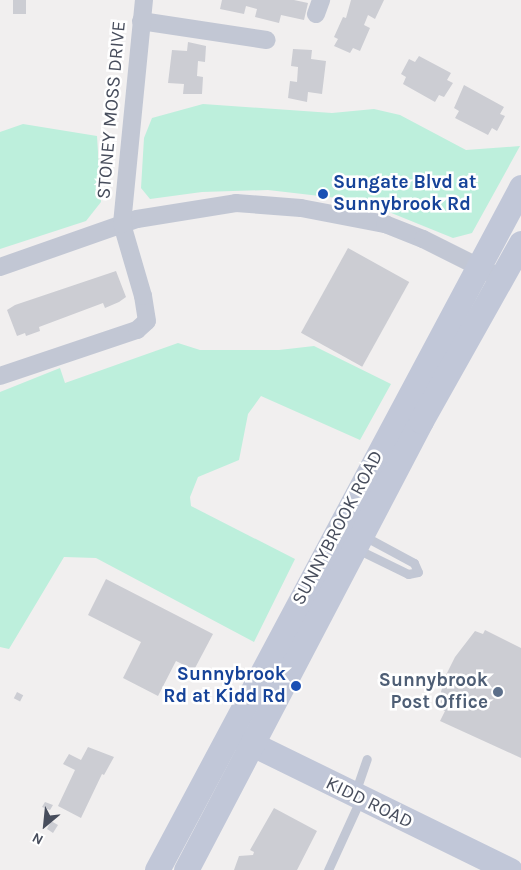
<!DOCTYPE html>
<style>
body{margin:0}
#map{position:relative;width:521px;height:870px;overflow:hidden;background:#f1efef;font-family:Karla,sans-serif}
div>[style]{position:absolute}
.green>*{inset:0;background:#bdefdc}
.building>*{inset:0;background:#cccdd3;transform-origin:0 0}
.lane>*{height:9px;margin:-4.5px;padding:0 4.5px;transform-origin:4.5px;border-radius:4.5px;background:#c2c7d4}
.street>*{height:18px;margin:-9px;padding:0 9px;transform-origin:9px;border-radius:9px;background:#c2c7d4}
.secondary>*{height:25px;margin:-12.5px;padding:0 12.5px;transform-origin:12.5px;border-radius:12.5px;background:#c1c7d8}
.dots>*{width:14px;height:14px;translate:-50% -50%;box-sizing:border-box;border:2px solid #fff;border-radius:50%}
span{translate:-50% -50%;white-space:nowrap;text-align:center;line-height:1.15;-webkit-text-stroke:5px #fff;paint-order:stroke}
.street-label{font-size:19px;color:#474d5c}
.transit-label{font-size:19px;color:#164399;font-weight:700}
.left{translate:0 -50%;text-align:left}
.right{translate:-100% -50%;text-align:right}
.service-label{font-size:19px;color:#4e5e75;font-weight:700}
.north{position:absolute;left:20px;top:800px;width:50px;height:50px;-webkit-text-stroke:4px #fff;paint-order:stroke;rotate:208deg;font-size:14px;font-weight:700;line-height:20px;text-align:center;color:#474d5c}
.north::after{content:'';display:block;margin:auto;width:18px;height:22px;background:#474d5c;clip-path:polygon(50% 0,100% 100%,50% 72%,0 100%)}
</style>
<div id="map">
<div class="green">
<i style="clip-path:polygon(203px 104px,332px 113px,374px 109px,400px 115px,466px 150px,520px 146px,472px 233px,453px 238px,384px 210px,337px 198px,268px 190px,202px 192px,150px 199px,141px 188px,144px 138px,152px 118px)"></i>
<i style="clip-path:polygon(23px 124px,97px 136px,101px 202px,86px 221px,0 249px,0 132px)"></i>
<i style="clip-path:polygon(178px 343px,200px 350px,279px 350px,314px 346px,391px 384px,360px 440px,261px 396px,248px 414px,239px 460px,198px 477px,190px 497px,191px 506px,295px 559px,254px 642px,96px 558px,64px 557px,9px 649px,0 647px,0 392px,60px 368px,65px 383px)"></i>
</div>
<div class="building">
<i style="left:13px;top:0;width:13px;height:14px"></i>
<i style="clip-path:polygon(222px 0,294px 0,308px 3px,304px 20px,281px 15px,279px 23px,255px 17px,257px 9px,246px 6px,244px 14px,220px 9px)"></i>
<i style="clip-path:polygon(351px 0,384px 0,375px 19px,368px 15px,364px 25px,370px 28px,360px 51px,353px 48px,350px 53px,334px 46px,338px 39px,334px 37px,343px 17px,346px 18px)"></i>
<i style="clip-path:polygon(188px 42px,206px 46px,205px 62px,198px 61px,197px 76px,203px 77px,202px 94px,183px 94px,184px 84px,168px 83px,172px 50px,187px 51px)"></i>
<i style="clip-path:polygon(293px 49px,312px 50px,311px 59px,326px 61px,322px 94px,308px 92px,307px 102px,288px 98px,290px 81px,297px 82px,298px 67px,291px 66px)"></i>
<i style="clip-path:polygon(419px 56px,451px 73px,447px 80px,453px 83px,444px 97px,439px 95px,435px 102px,403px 84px,406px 77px,401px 74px,409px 59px,415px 62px)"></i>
<i style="clip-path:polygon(464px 85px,504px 107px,500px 114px,505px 116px,497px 131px,492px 128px,488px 135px,455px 118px,459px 111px,454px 108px)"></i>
<i style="left:348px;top:248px;width:70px;height:97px;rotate:29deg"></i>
<i style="clip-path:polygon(116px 271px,126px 297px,119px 302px,105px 308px,103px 303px,39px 327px,40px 331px,26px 336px,25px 333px,17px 336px,7px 310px,15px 305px)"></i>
<i style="clip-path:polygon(106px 579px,213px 634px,194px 670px,176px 661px,158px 696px,123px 678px,141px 642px,88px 615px)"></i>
<i style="clip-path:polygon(485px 630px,521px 648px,521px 758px,440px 721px,445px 711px,437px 707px,445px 677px,455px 657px,475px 631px,483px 634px)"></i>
<i style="left:17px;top:692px;width:7px;height:7px;rotate:27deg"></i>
<i style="clip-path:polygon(88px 747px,114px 757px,104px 775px,102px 774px,81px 818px,58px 806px,75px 770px,63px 764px,69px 754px,81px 760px)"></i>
<i style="clip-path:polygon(45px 802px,53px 805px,50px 810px,42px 807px)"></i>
<i style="clip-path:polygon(274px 808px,317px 831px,297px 870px,234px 870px,239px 856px,253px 855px,254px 852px,250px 850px)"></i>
<i style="clip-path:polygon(51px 821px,58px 825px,53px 833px,47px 829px)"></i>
</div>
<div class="lane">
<i style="left:357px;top:549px;width:57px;rotate:26.1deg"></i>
<i style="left:408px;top:574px;width:10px;rotate:-11deg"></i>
<i style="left:418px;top:572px;width:10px;rotate:-114deg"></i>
<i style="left:414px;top:563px;width:59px;rotate:-151.7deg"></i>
<i style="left:355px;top:793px;width:36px;rotate:-71deg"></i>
<i style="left:328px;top:870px;width:77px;rotate:-65.4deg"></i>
</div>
<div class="street">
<i style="left:316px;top:14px;width:15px;rotate:-70deg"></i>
<i style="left:141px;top:21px;width:127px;rotate:8.6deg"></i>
<i style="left:0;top:267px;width:145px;rotate:-19.3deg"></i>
<i style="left:137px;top:219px;width:100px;rotate:-9.2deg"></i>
<i style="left:236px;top:203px;width:65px;rotate:4.4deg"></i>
<i style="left:301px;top:208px;width:86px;rotate:10.8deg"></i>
<i style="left:385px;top:224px;width:41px;rotate:21.5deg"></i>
<i style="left:423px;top:239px;width:87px;rotate:26.6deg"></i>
<i style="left:0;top:376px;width:145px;rotate:-18.6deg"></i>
<i style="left:137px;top:330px;width:13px;rotate:-42deg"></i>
<i style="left:147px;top:321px;width:25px;rotate:-99deg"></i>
<i style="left:143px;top:296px;width:75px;rotate:-106.3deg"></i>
<i style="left:122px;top:224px;width:225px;rotate:-84.4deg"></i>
</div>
<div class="secondary">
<i style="left:238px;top:737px;width:303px;rotate:26.1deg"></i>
<i style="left:157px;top:870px;width:774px;rotate:-61.94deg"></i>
<i style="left:186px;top:870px;width:507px;rotate:-62.37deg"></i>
<i style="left:421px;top:421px;width:204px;rotate:-60.7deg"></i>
</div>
<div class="dots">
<i style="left:323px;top:194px;background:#1a4fb4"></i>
<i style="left:296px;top:686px;background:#1a4fb4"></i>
<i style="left:498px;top:692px;background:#5c6f8a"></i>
</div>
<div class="street-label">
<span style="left:112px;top:110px;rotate:-85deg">STONEY MOSS DRIVE</span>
<span style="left:338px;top:528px;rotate:-62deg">SUNNYBROOK ROAD</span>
<span style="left:369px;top:803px;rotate:26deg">KIDD ROAD</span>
</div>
<div class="transit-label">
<span class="left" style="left:333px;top:194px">Sungate Blvd at<br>Sunnybrook Rd</span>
<span class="right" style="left:286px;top:686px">Sunnybrook<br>Rd at Kidd Rd</span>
</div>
<div class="service-label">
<span class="right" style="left:488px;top:692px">Sunnybrook<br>Post Office</span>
</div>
<div class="north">N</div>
</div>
